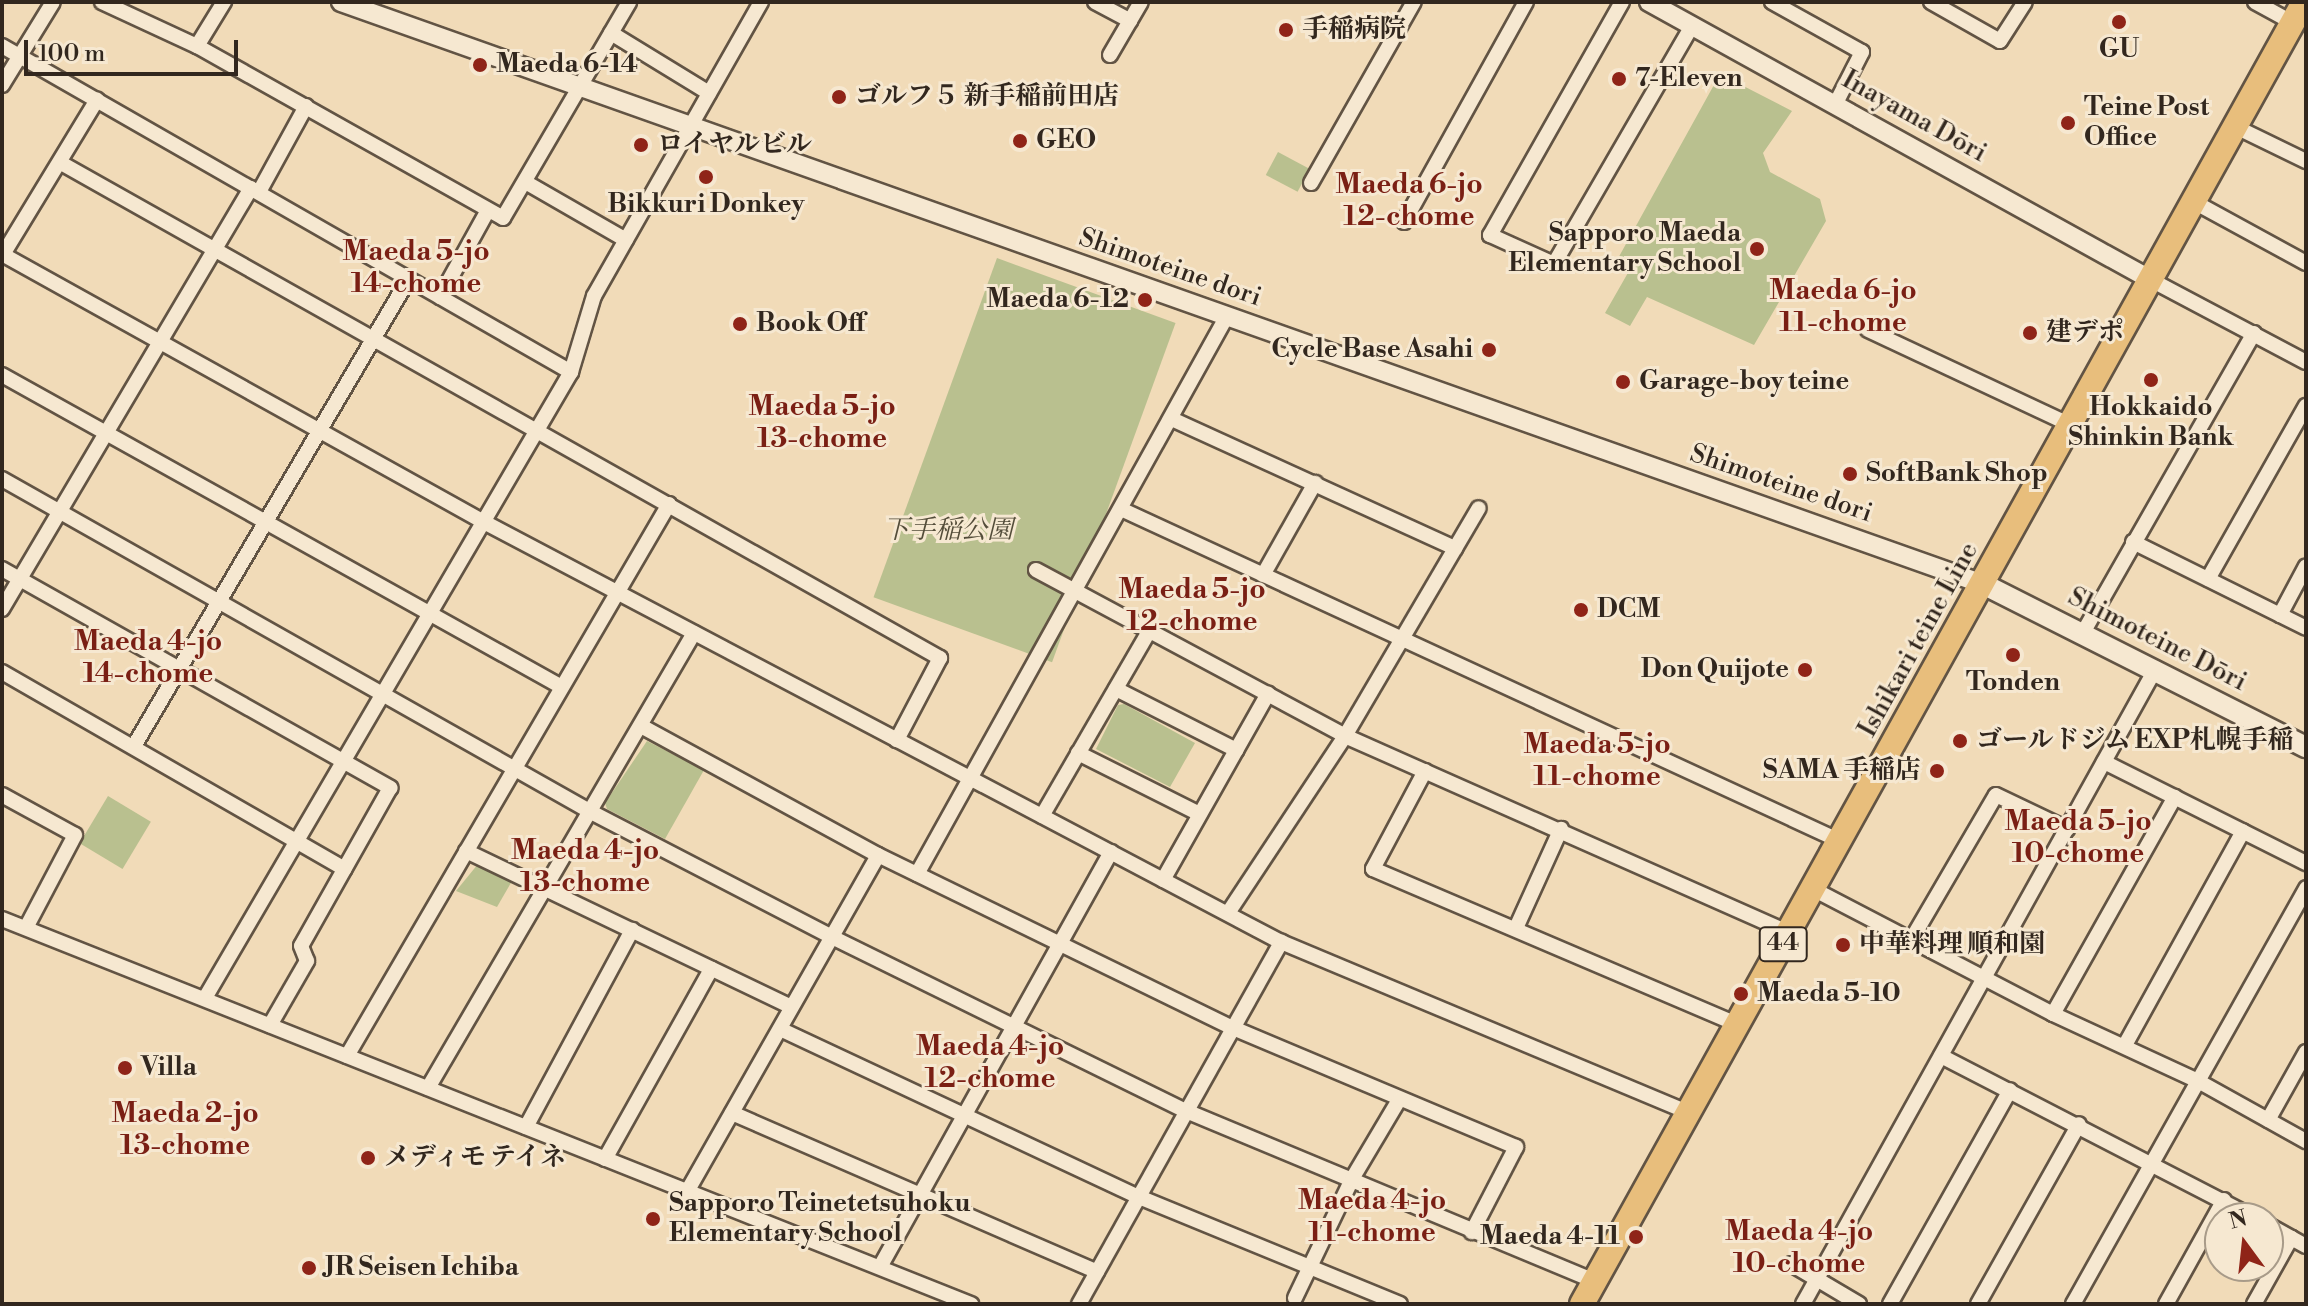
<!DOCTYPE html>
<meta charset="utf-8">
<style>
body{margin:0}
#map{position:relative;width:2308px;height:1306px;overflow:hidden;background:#f1dbb8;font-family:"Libre Bodoni","Noto Serif JP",serif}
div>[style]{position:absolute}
.green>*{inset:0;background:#b9c08f;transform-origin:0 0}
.roads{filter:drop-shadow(2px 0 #625444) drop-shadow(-2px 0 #625444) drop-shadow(0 2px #625444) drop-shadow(0 -2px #625444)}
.minor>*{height:14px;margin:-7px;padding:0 7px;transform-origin:7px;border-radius:7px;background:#f6e8d1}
.tertiary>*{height:18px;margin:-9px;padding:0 9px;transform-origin:9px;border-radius:9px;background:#f6e8d1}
.secondary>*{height:20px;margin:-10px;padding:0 10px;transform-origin:10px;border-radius:10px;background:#f6e8d1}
.primary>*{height:24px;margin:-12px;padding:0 12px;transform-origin:12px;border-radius:12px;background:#e8be7c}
.dots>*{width:22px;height:22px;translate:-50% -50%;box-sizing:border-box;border:4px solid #f6e8d1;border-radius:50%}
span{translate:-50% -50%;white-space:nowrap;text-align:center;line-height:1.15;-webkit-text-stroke:6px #f6e8d1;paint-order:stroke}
.shield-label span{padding:2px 6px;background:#f6e8d1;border:2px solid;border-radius:6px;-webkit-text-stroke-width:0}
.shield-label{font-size:24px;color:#32271e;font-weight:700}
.poi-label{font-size:26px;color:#32271e;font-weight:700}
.left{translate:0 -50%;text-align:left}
.right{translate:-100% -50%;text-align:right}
.street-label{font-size:26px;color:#32271e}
.park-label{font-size:26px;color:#544d3a;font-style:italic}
.neighbourhood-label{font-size:28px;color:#7a1f14;font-weight:700}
.frame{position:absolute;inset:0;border:4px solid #32271e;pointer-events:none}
.north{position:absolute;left:2204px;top:1202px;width:80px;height:80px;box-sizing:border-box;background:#f6e8d1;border:2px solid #a89b89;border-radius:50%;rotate:345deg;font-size:22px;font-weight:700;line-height:32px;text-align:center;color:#32271e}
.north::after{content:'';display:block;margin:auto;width:28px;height:36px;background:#8f2418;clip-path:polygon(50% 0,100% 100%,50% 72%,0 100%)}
.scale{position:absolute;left:24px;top:40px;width:214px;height:36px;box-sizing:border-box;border:4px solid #32271e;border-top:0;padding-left:10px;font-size:24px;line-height:28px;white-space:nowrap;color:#32271e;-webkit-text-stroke:6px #f6e8d1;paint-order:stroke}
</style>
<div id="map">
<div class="green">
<i style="clip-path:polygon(1720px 74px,1792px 111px,1763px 153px,1770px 172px,1820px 199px,1826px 221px,1754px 345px,1647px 297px,1630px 326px,1605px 313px,1629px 271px,1616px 262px)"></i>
<i style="left:1278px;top:152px;width:36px;height:26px;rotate:28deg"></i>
<i style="left:997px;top:258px;width:190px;height:361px;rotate:20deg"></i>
<i style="clip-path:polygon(1124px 704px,1195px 743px,1170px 787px,1096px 749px,1118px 705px)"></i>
<i style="clip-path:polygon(647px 741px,704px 770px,665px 839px,607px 809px,605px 803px)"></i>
<i style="left:108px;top:796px;width:50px;height:55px;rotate:31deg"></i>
<i style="clip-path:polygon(478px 864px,512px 881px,497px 907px,456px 891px)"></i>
</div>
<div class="roads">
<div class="minor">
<i style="left:102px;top:2px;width:105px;rotate:24.9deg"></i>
<i style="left:197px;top:46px;width:351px;rotate:29.3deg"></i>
<i style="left:503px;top:218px;width:250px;rotate:-59.7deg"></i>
<i style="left:1095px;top:2px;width:40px;rotate:28deg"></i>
<i style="left:1622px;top:2px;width:268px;rotate:119.5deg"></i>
<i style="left:1490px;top:235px;width:70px;rotate:24.4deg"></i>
<i style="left:1554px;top:264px;width:275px;rotate:-59.9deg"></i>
<i style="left:1772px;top:2px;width:103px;rotate:29.1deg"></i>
<i style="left:1862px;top:52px;width:57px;rotate:117deg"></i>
<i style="left:1931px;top:2px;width:79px;rotate:29.5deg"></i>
<i style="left:2000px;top:41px;width:46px;rotate:-57.3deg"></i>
<i style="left:2255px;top:2px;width:46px;rotate:28.8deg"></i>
<i style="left:611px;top:33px;width:115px;rotate:31.5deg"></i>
<i style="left:2px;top:46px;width:656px;rotate:29.81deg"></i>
<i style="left:197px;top:46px;width:52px;rotate:-58.5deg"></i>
<i style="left:1110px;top:55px;width:61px;rotate:-59.7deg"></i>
<i style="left:2px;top:85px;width:97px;rotate:-58.4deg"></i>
<i style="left:2238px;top:128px;width:76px;rotate:25.9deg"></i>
<i style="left:61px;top:163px;width:1009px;rotate:29.39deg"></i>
<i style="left:940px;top:658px;width:93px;rotate:117.7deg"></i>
<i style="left:527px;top:183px;width:114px;rotate:29.9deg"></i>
<i style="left:1311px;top:183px;width:208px;rotate:-60.4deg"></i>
<i style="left:259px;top:192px;width:98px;rotate:-61.3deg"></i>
<i style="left:2196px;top:203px;width:125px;rotate:28.6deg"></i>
<i style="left:1404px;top:222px;width:252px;rotate:-61deg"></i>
<i style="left:2px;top:254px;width:549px;rotate:29.08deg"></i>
<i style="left:482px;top:521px;width:903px;rotate:27.79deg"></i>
<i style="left:1281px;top:942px;width:441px;rotate:22.7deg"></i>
<i style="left:2px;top:256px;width:183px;rotate:-58.7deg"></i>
<i style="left:2153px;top:281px;width:173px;rotate:27.9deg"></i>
<i style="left:440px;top:297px;width:99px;rotate:-61.1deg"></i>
<i style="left:1868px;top:330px;width:224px;rotate:25.1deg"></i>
<i style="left:2px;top:375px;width:639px;rotate:29.13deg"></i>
<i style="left:1174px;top:420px;width:309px;rotate:24.5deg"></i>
<i style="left:2px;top:479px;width:677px;rotate:29.48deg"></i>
<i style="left:591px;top:812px;width:271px;rotate:27.4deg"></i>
<i style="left:832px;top:937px;width:394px;rotate:26.2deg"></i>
<i style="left:1186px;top:1111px;width:442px;rotate:22.6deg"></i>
<i style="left:1123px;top:510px;width:790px;rotate:24.78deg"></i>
<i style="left:2133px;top:542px;width:193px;rotate:26.4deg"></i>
<i style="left:2px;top:569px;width:446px;rotate:29.4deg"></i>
<i style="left:390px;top:788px;width:181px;rotate:119.4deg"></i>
<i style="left:301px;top:946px;width:16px;rotate:68deg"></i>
<i style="left:307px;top:961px;width:74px;rotate:120deg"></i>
<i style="left:1036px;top:570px;width:351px;rotate:28.2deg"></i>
<i style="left:1345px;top:736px;width:486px;rotate:23.9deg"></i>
<i style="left:1263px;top:575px;width:106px;rotate:-60.5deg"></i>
<i style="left:2208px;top:579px;width:199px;rotate:-60.5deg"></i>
<i style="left:2px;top:609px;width:489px;rotate:-59.4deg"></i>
<i style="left:2280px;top:615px;width:55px;rotate:-62deg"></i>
<i style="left:2084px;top:631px;width:343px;rotate:-60.3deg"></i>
<i style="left:2px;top:672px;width:395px;rotate:29.9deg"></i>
<i style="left:1116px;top:689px;width:135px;rotate:26.9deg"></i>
<i style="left:641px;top:726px;width:270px;rotate:28.6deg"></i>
<i style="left:878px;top:855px;width:395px;rotate:26deg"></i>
<i style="left:1233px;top:1028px;width:307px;rotate:22.8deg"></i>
<i style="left:1516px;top:1147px;width:96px;rotate:117.4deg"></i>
<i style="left:134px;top:746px;width:541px;rotate:-59.55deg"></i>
<i style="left:1078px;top:753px;width:136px;rotate:26.6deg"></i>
<i style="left:2104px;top:762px;width:226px;rotate:26.6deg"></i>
<i style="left:1425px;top:771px;width:111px;rotate:118deg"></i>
<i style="left:1373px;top:869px;width:397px;rotate:23.1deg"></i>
<i style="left:2px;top:795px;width:83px;rotate:28.7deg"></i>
<i style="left:75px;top:835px;width:105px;rotate:117.8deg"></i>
<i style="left:1042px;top:816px;width:215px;rotate:-59.9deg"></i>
<i style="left:466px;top:851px;width:361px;rotate:25.6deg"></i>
<i style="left:917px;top:874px;width:638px;rotate:-60.95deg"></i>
<i style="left:1163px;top:880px;width:214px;rotate:-60.6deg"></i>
<i style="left:1813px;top:889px;width:271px;rotate:27.5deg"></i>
<i style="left:2053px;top:1014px;width:160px;rotate:24.8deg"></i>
<i style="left:2198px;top:1081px;width:124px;rotate:29.1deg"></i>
<i style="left:1228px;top:913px;width:212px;rotate:-56.5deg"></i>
<i style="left:1345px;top:736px;width:264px;rotate:-59.6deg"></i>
<i style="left:2px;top:919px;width:1043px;rotate:21.67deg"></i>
<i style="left:1516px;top:928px;width:109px;rotate:-65.6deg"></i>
<i style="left:1910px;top:942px;width:170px;rotate:-59.7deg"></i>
<i style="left:1996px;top:795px;width:79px;rotate:25.6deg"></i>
<i style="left:205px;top:998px;width:725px;rotate:-59.69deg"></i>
<i style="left:571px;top:372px;width:79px;rotate:-73.2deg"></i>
<i style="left:594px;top:296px;width:338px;rotate:-60.4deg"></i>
<i style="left:2053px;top:1014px;width:249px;rotate:-60.7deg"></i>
<i style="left:780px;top:1029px;width:396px;rotate:25.1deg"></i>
<i style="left:1139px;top:1197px;width:282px;rotate:22.3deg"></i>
<i style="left:2125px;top:1045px;width:244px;rotate:-61.1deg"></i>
<i style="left:347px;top:1056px;width:639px;rotate:-59.74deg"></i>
<i style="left:1941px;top:1056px;width:353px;rotate:27.3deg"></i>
<i style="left:428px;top:1088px;width:527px;rotate:-59.69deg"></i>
<i style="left:732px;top:1113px;width:398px;rotate:23.5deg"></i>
<i style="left:2268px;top:1120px;width:78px;rotate:-60.8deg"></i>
<i style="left:526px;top:1127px;width:224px;rotate:-61.7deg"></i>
<i style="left:605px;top:1159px;width:218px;rotate:-60.8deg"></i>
<i style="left:688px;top:1190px;width:385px;rotate:-60.4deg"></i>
<i style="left:2268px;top:1225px;width:43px;rotate:28.9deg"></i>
<i style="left:1791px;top:1264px;width:79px;rotate:30.5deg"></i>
<i style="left:880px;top:1267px;width:475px;rotate:-60.9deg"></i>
<i style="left:1295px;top:1298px;width:132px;rotate:-64.4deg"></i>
<i style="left:1352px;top:1179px;width:92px;rotate:-59.3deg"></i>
<i style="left:1079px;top:1304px;width:415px;rotate:-60.8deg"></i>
<i style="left:1803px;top:1304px;width:727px;rotate:-60.97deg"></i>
<i style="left:1890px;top:1304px;width:245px;rotate:-60.7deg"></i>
<i style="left:1978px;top:1304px;width:206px;rotate:-60.7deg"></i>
<i style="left:2073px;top:1304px;width:477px;rotate:-60.7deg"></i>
<i style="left:2166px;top:1304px;width:119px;rotate:-60.9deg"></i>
<i style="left:2254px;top:1304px;width:76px;rotate:-60.7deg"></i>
</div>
<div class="tertiary">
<i style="left:341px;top:2px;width:1742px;rotate:19.52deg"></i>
<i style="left:1649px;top:2px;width:576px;rotate:28.97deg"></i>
</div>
<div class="secondary">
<i style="left:1983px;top:584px;width:362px;rotate:26.8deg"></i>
</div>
<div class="primary">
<i style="left:1582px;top:1304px;width:1489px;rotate:-60.99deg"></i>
</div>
</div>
<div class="dots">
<i style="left:2119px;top:22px;background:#8f2418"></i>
<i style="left:1286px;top:30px;background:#8f2418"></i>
<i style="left:480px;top:65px;background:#8f2418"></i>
<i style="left:1619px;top:79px;background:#8f2418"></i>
<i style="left:839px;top:97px;background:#8f2418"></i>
<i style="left:2068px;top:123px;background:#8f2418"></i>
<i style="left:1020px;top:141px;background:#8f2418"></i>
<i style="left:641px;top:145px;background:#8f2418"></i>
<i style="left:706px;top:177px;background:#8f2418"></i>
<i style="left:1757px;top:249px;background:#8f2418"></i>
<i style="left:1145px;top:300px;background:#8f2418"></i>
<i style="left:740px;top:324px;background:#8f2418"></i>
<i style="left:2030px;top:333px;background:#8f2418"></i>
<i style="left:1489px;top:350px;background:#8f2418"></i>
<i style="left:2151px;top:380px;background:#8f2418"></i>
<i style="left:1623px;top:382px;background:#8f2418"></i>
<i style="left:1850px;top:474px;background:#8f2418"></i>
<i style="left:1581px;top:610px;background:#8f2418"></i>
<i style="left:2013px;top:655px;background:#8f2418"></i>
<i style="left:1805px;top:670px;background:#8f2418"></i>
<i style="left:1960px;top:741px;background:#8f2418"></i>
<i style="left:1937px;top:771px;background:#8f2418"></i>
<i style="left:1843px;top:945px;background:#8f2418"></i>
<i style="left:1741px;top:994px;background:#8f2418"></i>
<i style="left:125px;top:1068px;background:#8f2418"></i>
<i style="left:368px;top:1158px;background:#8f2418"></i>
<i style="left:653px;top:1219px;background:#8f2418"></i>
<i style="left:1636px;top:1237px;background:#8f2418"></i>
<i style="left:309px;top:1268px;background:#8f2418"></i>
</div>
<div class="shield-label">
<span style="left:1783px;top:944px">44</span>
</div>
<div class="poi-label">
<span class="left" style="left:1302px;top:30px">手稲病院</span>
<span style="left:2119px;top:50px">GU</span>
<span class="left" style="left:496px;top:65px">Maeda 6-14</span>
<span class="left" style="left:1635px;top:79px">7-Eleven</span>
<span class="left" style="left:855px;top:97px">ゴルフ５ 新手稲前田店</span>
<span class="left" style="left:2084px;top:123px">Teine Post<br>Office</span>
<span class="left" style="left:1036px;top:141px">GEO</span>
<span class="left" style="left:657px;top:145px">ロイヤルビル</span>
<span style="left:706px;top:205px">Bikkuri Donkey</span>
<span class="right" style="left:1741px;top:249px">Sapporo Maeda<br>Elementary School</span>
<span class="right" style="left:1129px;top:300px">Maeda 6-12</span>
<span class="left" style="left:756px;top:324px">Book Off</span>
<span class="left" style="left:2046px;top:333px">建デポ</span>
<span class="right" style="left:1473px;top:350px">Cycle Base Asahi</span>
<span class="left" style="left:1639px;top:382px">Garage-boy teine</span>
<span style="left:2151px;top:423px">Hokkaido<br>Shinkin Bank</span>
<span class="left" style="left:1866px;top:474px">SoftBank Shop</span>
<span class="left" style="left:1597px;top:610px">DCM</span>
<span class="right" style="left:1789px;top:670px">Don Quijote</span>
<span style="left:2013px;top:683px">Tonden</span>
<span class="left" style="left:1976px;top:741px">ゴールドジム EXP札幌手稲</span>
<span class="right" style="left:1921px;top:771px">SAMA 手稲店</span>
<span class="left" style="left:1859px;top:945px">中華料理 順和園</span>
<span class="left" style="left:1757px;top:994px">Maeda 5-10</span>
<span class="left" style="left:141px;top:1068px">Villa</span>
<span class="left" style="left:384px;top:1158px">メディモ テイネ</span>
<span class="left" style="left:669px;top:1219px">Sapporo Teinetetsuhoku<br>Elementary School</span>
<span class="right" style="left:1620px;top:1237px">Maeda 4-11</span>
<span class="left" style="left:325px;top:1268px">JR Seisen Ichiba</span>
</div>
<div class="street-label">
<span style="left:1914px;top:117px;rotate:29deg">Inayama Dōri</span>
<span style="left:1170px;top:268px;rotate:19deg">Shimoteine dori</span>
<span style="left:1781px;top:484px;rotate:19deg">Shimoteine dori</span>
<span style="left:1919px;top:640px;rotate:-61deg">Ishikari teine Line</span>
<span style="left:2157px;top:640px;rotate:27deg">Shimoteine Dōri</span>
</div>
<div class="park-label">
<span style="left:948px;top:531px">下手稲公園</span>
</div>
<div class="neighbourhood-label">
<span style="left:1409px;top:201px">Maeda 6-jo<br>12-chome</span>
<span style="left:416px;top:268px">Maeda 5-jo<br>14-chome</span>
<span style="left:1843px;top:307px">Maeda 6-jo<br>11-chome</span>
<span style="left:822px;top:423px">Maeda 5-jo<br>13-chome</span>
<span style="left:1192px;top:606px">Maeda 5-jo<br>12-chome</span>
<span style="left:148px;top:658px">Maeda 4-jo<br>14-chome</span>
<span style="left:1597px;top:761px">Maeda 5-jo<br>11-chome</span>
<span style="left:2078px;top:838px">Maeda 5-jo<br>10-chome</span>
<span style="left:585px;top:867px">Maeda 4-jo<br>13-chome</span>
<span style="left:990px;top:1063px">Maeda 4-jo<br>12-chome</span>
<span style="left:185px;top:1130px">Maeda 2-jo<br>13-chome</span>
<span style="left:1372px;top:1217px">Maeda 4-jo<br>11-chome</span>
<span style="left:1799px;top:1248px">Maeda 4-jo<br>10-chome</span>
</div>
<div class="frame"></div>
<div class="north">N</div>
<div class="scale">100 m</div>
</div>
